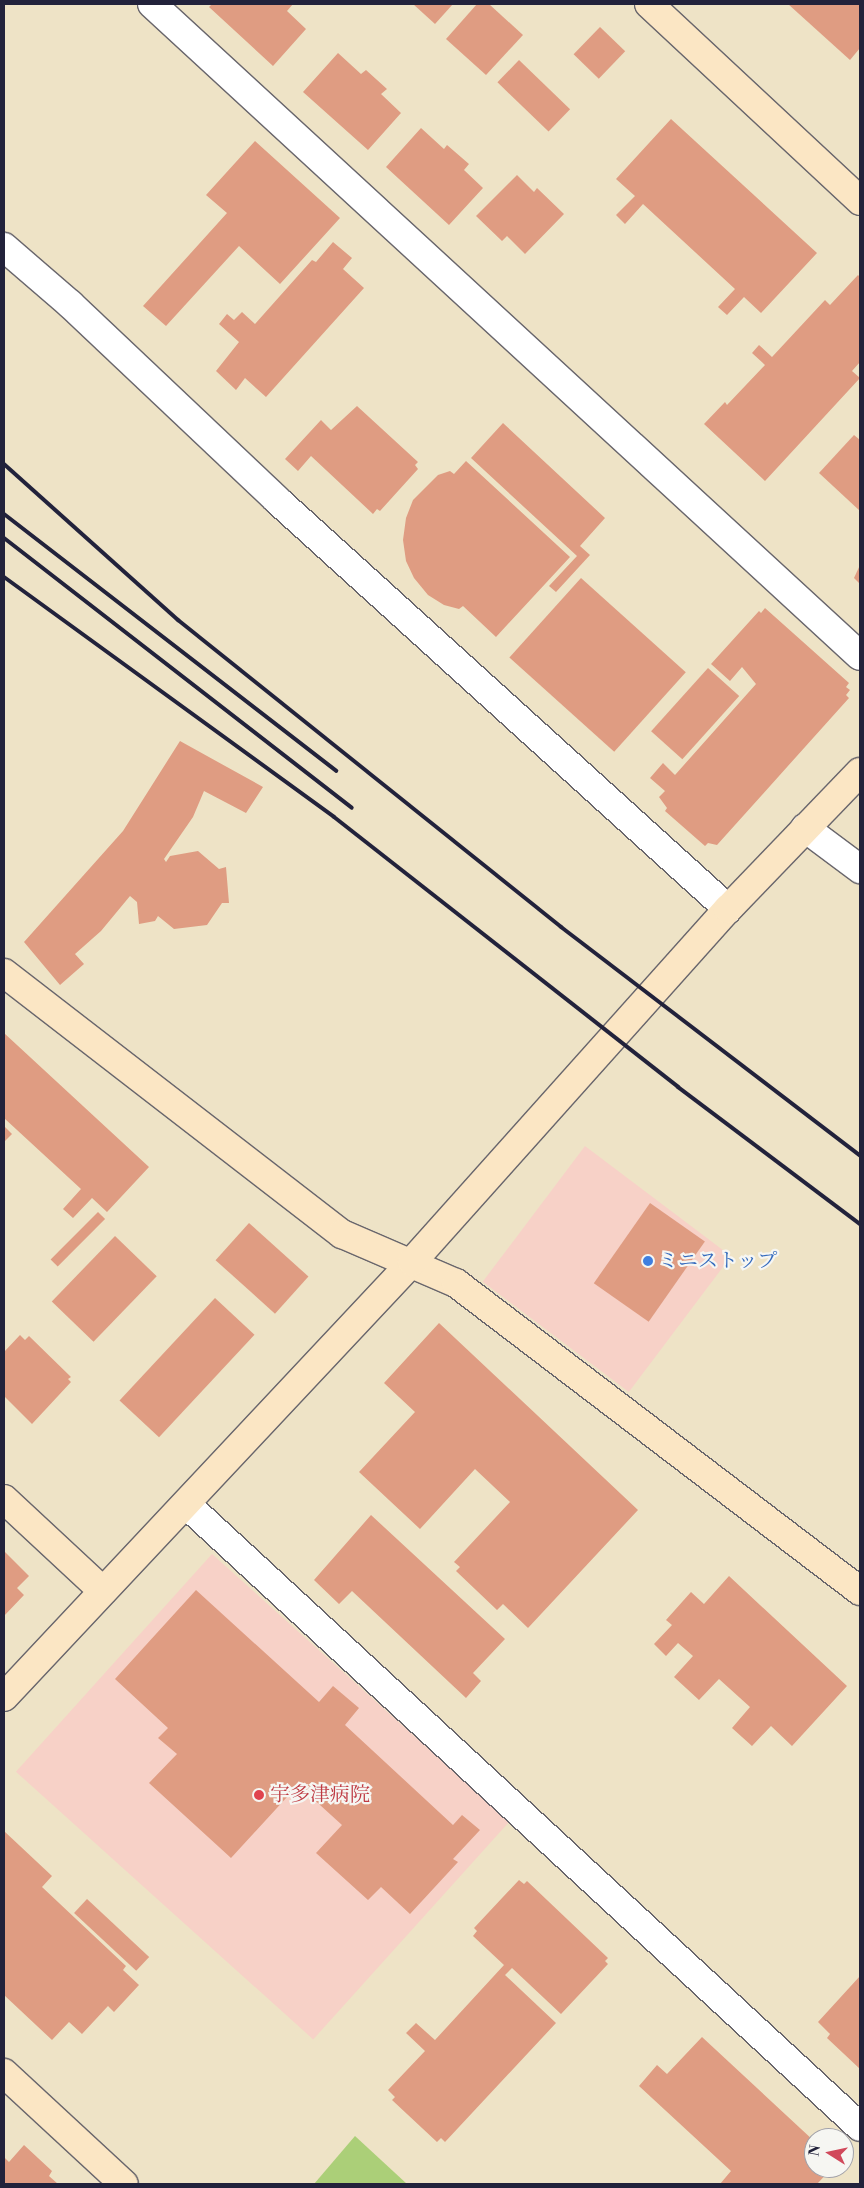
<!DOCTYPE html>
<meta charset="utf-8">
<style>
body{margin:0}
#map{position:relative;width:864px;height:2188px;overflow:hidden;background:#eee3c6;font-family:"Libre Bodoni","Noto Serif JP",serif}
div>[style]{position:absolute}
.built>*{inset:0;background:#f7d1c7;transform-origin:0 0}
.green>*{inset:0;background:#abcf78}
.building>*{inset:0;background:#df9c82;transform-origin:0 0}
.roads{filter:drop-shadow(1px 0 #69666c) drop-shadow(-1px 0 #69666c) drop-shadow(0 1px #69666c) drop-shadow(0 -1px #69666c)}
.street>*{height:28px;margin:-14px;padding:0 14px;transform-origin:14px;border-radius:14px;background:#fff}
.secondary>*{height:28px;margin:-14px;padding:0 14px;transform-origin:14px;border-radius:14px;background:#fbe6c4}
.rail>*{height:4px;margin:-2px;padding:0 2px;transform-origin:2px;border-radius:2px;background:#22223b}
.dots>*{width:14px;height:14px;translate:-50% -50%;box-sizing:border-box;border:2px solid #f6f6f2;border-radius:50%}
span{translate:-50% -50%;white-space:nowrap;text-align:center;line-height:1.15;-webkit-text-stroke:4.5px #f6f6f2;paint-order:stroke}
.shop-label{font-size:20px;color:#366cbe}
.left{translate:0 -50%;text-align:left}
.health-label{font-size:20px;color:#be3a42}
.frame{position:absolute;inset:0;border:5px solid #22223b;pointer-events:none}
.north{position:absolute;left:804px;top:2128px;width:50px;height:50px;box-sizing:border-box;background:#f6f6f2;border:1px solid #a1a1a9;border-radius:50%;rotate:280deg;font-size:14px;font-weight:700;line-height:20px;text-align:center;color:#22223b}
.north::after{content:'';display:block;margin:auto;width:18px;height:22px;background:#d1495b;clip-path:polygon(50% 0,100% 100%,50% 72%,0 100%)}
</style>
<div id="map">
<div class="built">
<i style="left:585px;top:1146px;width:183px;height:170px;rotate:37deg"></i>
<i style="left:212px;top:1554px;width:400px;height:293px;rotate:42deg"></i>
</div>
<div class="green">
<i style="clip-path:polygon(355px 2136px,407px 2184px,314px 2184px)"></i>
</div>
<div class="building">
<i style="clip-path:polygon(212px 4px,293px 4px,287px 11px,306px 29px,273px 66px,209px 7px)"></i>
<i style="clip-path:polygon(413px 4px,453px 4px,435px 24px)"></i>
<i style="clip-path:polygon(477px 4px,489px 4px,523px 35px,486px 75px,446px 39px)"></i>
<i style="clip-path:polygon(788px 4px,860px 4px,860px 48px,850px 60px)"></i>
<i style="left:600px;top:27px;width:35px;height:38px;rotate:44deg"></i>
<i style="clip-path:polygon(338px 53px,361px 74px,366px 70px,387px 89px,381px 94px,401px 113px,368px 150px,303px 92px)"></i>
<i style="left:519px;top:60px;width:71px;height:31px;rotate:44deg"></i>
<i style="clip-path:polygon(671px 119px,817px 253px,761px 313px,744px 297px,727px 315px,718px 307px,735px 289px,643px 204px,625px 224px,616px 215px,635px 196px,616px 179px)"></i>
<i style="clip-path:polygon(421px 128px,444px 149px,447px 145px,469px 164px,464px 170px,483px 188px,449px 225px,386px 167px)"></i>
<i style="clip-path:polygon(255px 141px,340px 218px,280px 284px,239px 246px,166px 326px,143px 306px,227px 213px,206px 195px)"></i>
<i style="clip-path:polygon(517px 175px,534px 192px,537px 188px,564px 214px,525px 254px,507px 236px,502px 241px,476px 216px)"></i>
<i style="clip-path:polygon(333px 242px,352px 258px,343px 269px,364px 288px,266px 397px,245px 378px,236px 390px,216px 371px,239px 342px,219px 324px,227px 314px,234px 320px,242px 312px,255px 324px,312px 260px,316px 262px)"></i>
<i style="clip-path:polygon(858px 275px,860px 277px,860px 362px,852px 371px,860px 378px,765px 481px,704px 424px,725px 402px,727px 405px,765px 365px,752px 353px,759px 345px,772px 357px,825px 300px,830px 305px)"></i>
<i style="clip-path:polygon(357px 406px,418px 462px,415px 465px,418px 469px,380px 511px,377px 509px,373px 514px,311px 456px,298px 471px,285px 459px,321px 420px,331px 430px)"></i>
<i style="clip-path:polygon(503px 423px,605px 518px,580px 546px,590px 555px,556px 592px,549px 586px,577px 556px,471px 458px)"></i>
<i style="clip-path:polygon(854px 435px,860px 440px,860px 511px,819px 473px)"></i>
<i style="clip-path:polygon(466px 461px,570px 557px,496px 637px,463px 606px,459px 609px,444px 605px,428px 595px,414px 578px,406px 561px,403px 540px,406px 518px,413px 500px,438px 475px,450px 471px,454px 474px)"></i>
<i style="clip-path:polygon(860px 565px,860px 584px,854px 578px)"></i>
<i style="left:581px;top:578px;width:141px;height:107px;rotate:42deg"></i>
<i style="clip-path:polygon(765px 608px,849px 683px,846px 687px,850px 690px,846px 695px,849px 698px,717px 845px,708px 843px,705px 846px,665px 811px,667px 808px,659px 797px,665px 791px,650px 778px,663px 763px,675px 775px,756px 684px,742px 667px,730px 681px,711px 664px,759px 611px,761px 613px)"></i>
<i style="left:708px;top:668px;width:42px;height:85px;rotate:42deg"></i>
<i style="clip-path:polygon(180px 741px,263px 787px,246px 813px,204px 791px,193px 817px,164px 859px,166px 862px,170px 856px,198px 851px,219px 869px,226px 867px,229px 903px,222px 903px,207px 925px,174px 929px,158px 916px,155px 921px,139px 924px,137px 902px,130px 896px,101px 931px,75px 954px,84px 964px,60px 985px,24px 942px,123px 831px)"></i>
<i style="clip-path:polygon(4px 1033px,149px 1167px,107px 1212px,92px 1198px,73px 1218px,63px 1209px,81px 1189px,4px 1118px)"></i>
<i style="clip-path:polygon(4px 1126px,12px 1134px,4px 1142px)"></i>
<i style="left:650px;top:1203px;width:67px;height:98px;rotate:35deg"></i>
<i style="left:98px;top:1212px;width:10px;height:67px;rotate:45deg"></i>
<i style="left:249px;top:1223px;width:80px;height:50px;rotate:42deg"></i>
<i style="left:115px;top:1236px;width:58px;height:91px;rotate:44deg"></i>
<i style="left:215px;top:1298px;width:54px;height:140px;rotate:43deg"></i>
<i style="clip-path:polygon(439px 1323px,638px 1510px,528px 1628px,503px 1604px,497px 1610px,456px 1571px,460px 1567px,454px 1562px,510px 1502px,475px 1469px,420px 1529px,359px 1472px,415px 1412px,384px 1383px)"></i>
<i style="clip-path:polygon(20px 1335px,25px 1340px,29px 1336px,71px 1377px,68px 1379px,71px 1382px,32px 1424px,4px 1396px,4px 1352px)"></i>
<i style="clip-path:polygon(371px 1515px,505px 1639px,473px 1673px,481px 1681px,466px 1698px,352px 1591px,339px 1604px,314px 1580px)"></i>
<i style="clip-path:polygon(4px 1551px,29px 1576px,17px 1588px,24px 1595px,4px 1616px)"></i>
<i style="clip-path:polygon(729px 1576px,847px 1686px,792px 1746px,771px 1726px,752px 1746px,732px 1728px,750px 1707px,719px 1679px,699px 1700px,674px 1677px,693px 1656px,678px 1643px,666px 1656px,654px 1644px,672px 1625px,666px 1620px,691px 1592px,704px 1604px)"></i>
<i style="clip-path:polygon(196px 1590px,319px 1702px,333px 1686px,359px 1708px,345px 1725px,453px 1825px,462px 1815px,480px 1830px,453px 1859px,458px 1862px,410px 1914px,381px 1887px,368px 1900px,316px 1853px,342px 1825px,298px 1785px,231px 1858px,149px 1783px,177px 1754px,158px 1738px,168px 1728px,115px 1679px)"></i>
<i style="clip-path:polygon(4px 1831px,52px 1876px,42px 1887px,126px 1966px,123px 1970px,139px 1985px,114px 2012px,108px 2006px,82px 2034px,69px 2022px,52px 2040px,4px 1995px)"></i>
<i style="clip-path:polygon(519px 1880px,524px 1884px,527px 1881px,608px 1958px,605px 1961px,608px 1964px,561px 2014px,512px 1968px,505px 1975px,556px 2023px,445px 2142px,441px 2138px,437px 2142px,392px 2100px,395px 2097px,388px 2090px,425px 2051px,406px 2033px,416px 2023px,435px 2040px,504px 1965px,473px 1936px,477px 1931px,474px 1928px)"></i>
<i style="left:87px;top:1899px;width:85px;height:19px;rotate:43deg"></i>
<i style="clip-path:polygon(860px 1976px,860px 2069px,827px 2038px,830px 2034px,818px 2022px)"></i>
<i style="clip-path:polygon(702px 2037px,814px 2141px,814px 2168px,832px 2168px,817px 2184px,720px 2184px,731px 2171px,639px 2086px,657px 2065px,667px 2074px)"></i>
<i style="clip-path:polygon(24px 2145px,52px 2171px,49px 2176px,58px 2184px,4px 2184px,4px 2157px,9px 2162px)"></i>
</div>
<div class="roads">
<div class="street">
<i style="left:152px;top:4px;width:962px;rotate:42.64deg"></i>
<i style="left:4px;top:247px;width:87px;rotate:40.8deg"></i>
<i style="left:70px;top:304px;width:285px;rotate:43.4deg"></i>
<i style="left:277px;top:500px;width:609px;rotate:42.2deg"></i>
<i style="left:805px;top:828px;width:69px;rotate:36.7deg"></i>
<i style="left:187px;top:1505px;width:916px;rotate:42.74deg"></i>
</div>
<div class="secondary">
<i style="left:649px;top:4px;width:289px;rotate:43deg"></i>
<i style="left:4px;top:973px;width:427px;rotate:37.7deg"></i>
<i style="left:342px;top:1234px;width:124px;rotate:23.3deg"></i>
<i style="left:456px;top:1283px;width:508px;rotate:37.32deg"></i>
<i style="left:4px;top:1499px;width:135px;rotate:42.9deg"></i>
<i style="left:4px;top:1697px;width:596px;rotate:-46.83deg"></i>
<i style="left:412px;top:1262px;width:474px;rotate:-48.2deg"></i>
<i style="left:728px;top:909px;width:190px;rotate:-46.1deg"></i>
<i style="left:4px;top:2073px;width:163px;rotate:42.8deg"></i>
</div>
</div>
<div class="rail">
<i style="left:4px;top:464px;width:234px;rotate:41.9deg"></i>
<i style="left:178px;top:620px;width:491px;rotate:38.7deg"></i>
<i style="left:561px;top:927px;width:377px;rotate:37.4deg"></i>
<i style="left:4px;top:514px;width:420px;rotate:37.7deg"></i>
<i style="left:4px;top:538px;width:440px;rotate:37.8deg"></i>
<i style="left:4px;top:577px;width:408px;rotate:36deg"></i>
<i style="left:334px;top:817px;width:437px;rotate:38.1deg"></i>
<i style="left:678px;top:1087px;width:228px;rotate:37deg"></i>
</div>
<div class="dots">
<i style="left:648px;top:1261px;background:#3f7fe0"></i>
<i style="left:259px;top:1795px;background:#e0444e"></i>
</div>
<div class="shop-label">
<span class="left" style="left:658px;top:1261px">ミニストップ</span>
</div>
<div class="health-label">
<span class="left" style="left:270px;top:1795px">宇多津病院</span>
</div>
<div class="frame"></div>
<div class="north">N</div>
</div>
